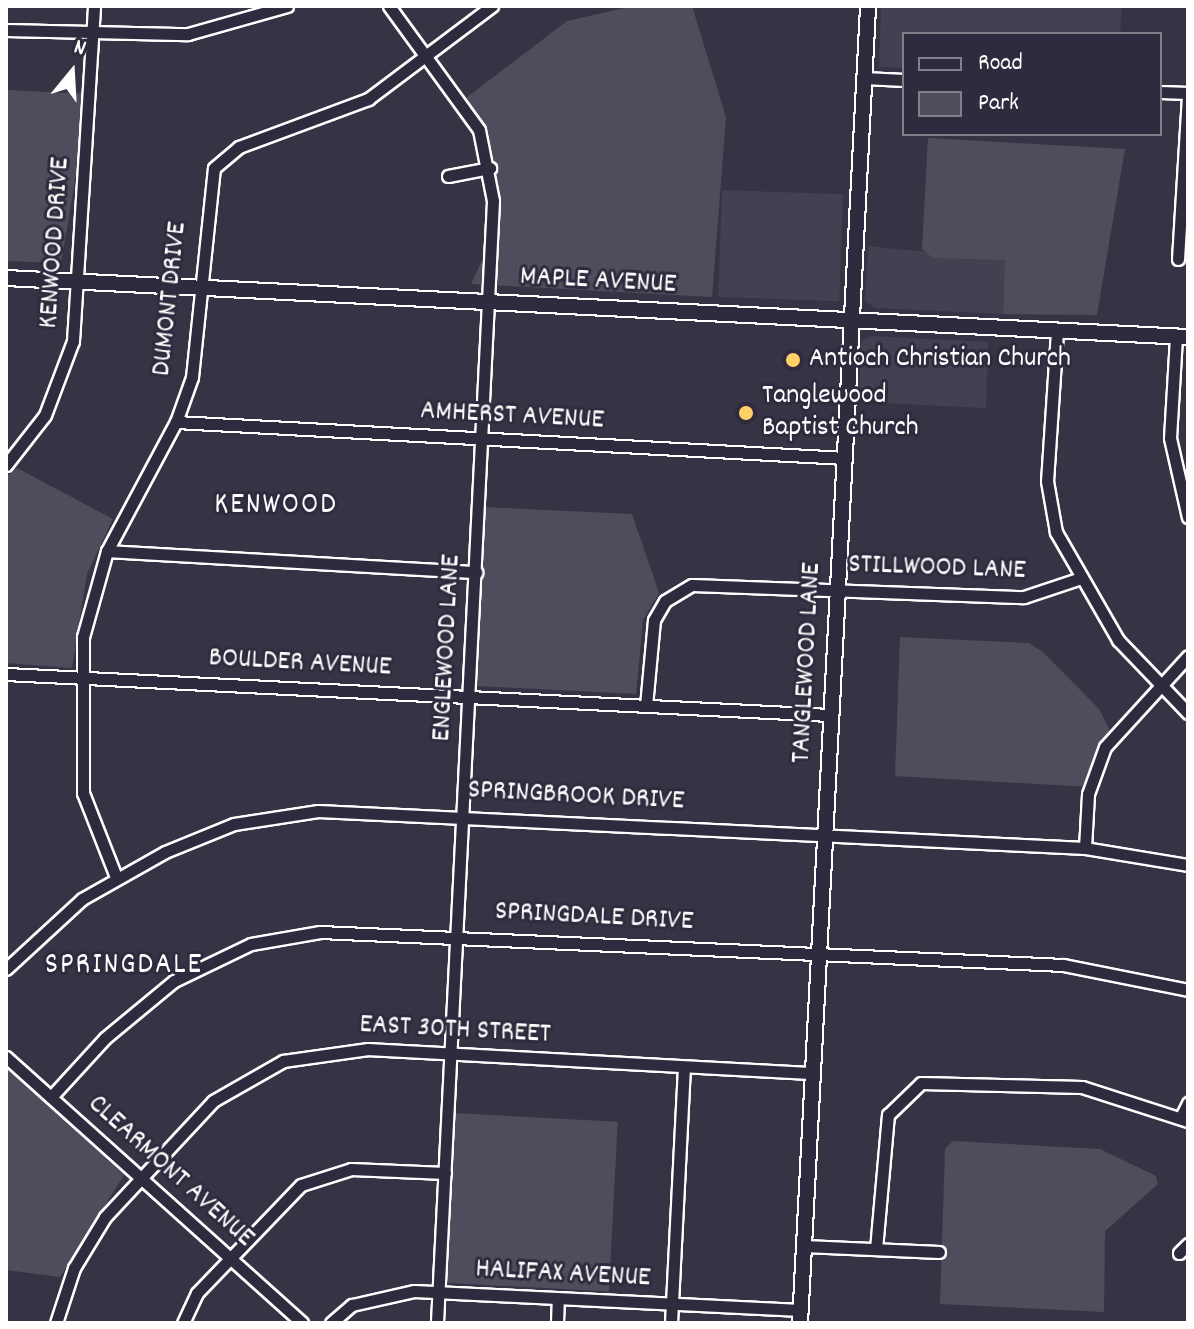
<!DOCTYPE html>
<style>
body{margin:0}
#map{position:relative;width:1194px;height:1329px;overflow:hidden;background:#373345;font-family:Dekko,sans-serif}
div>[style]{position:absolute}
.built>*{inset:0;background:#444051;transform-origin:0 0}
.green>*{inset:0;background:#514c5c;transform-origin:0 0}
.roads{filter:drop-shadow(2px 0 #fff) drop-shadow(-2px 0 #fff) drop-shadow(0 2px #fff) drop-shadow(0 -2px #fff)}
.minor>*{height:11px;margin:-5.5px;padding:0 5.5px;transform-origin:5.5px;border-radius:5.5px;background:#2f2a3d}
.major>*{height:14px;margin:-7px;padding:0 7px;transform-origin:7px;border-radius:7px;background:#2f2a3d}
.dots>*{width:22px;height:22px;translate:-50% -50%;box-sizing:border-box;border:4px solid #2f2a3d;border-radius:50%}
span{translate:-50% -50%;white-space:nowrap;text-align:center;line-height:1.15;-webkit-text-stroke:6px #2f2a3d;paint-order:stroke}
.street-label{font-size:28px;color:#fff}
.poi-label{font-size:28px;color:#fff}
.left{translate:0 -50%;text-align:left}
.neighbourhood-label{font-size:30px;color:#fff;letter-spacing:2px}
.frame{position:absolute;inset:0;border:8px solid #fff;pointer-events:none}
.legend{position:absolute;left:902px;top:32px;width:260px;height:104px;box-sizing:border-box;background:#2f2a3d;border:2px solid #827f8b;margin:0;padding:10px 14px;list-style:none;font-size:24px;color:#fff}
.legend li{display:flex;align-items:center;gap:16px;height:40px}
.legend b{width:40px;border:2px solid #827f8b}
.north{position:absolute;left:32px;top:32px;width:80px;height:80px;-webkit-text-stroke:6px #2f2a3d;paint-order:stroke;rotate:18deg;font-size:22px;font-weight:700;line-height:32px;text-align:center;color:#fff}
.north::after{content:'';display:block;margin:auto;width:28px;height:36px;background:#fff;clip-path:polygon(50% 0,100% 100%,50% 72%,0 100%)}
</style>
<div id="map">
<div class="built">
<i style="clip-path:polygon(881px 6px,1122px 6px,1120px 34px,904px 34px,904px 68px,879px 67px)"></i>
<i style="left:722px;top:190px;width:121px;height:107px;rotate:2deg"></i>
<i style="clip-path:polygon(868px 246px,1006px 260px,1003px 314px,875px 308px,865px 301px)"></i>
<i style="clip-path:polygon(871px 336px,988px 342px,986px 408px,859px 402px,861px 342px)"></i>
</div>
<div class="green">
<i style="clip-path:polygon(633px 6px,692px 6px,726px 117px,712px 297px,471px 284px,493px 236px,490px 168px,462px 101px,567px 21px)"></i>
<i style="clip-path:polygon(6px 90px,90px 94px,61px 263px,6px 261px)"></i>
<i style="clip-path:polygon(928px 138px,1125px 149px,1097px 315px,1003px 314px,1005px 260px,933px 258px,922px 249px)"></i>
<i style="clip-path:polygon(17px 468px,113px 519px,87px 574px,72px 668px,6px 663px,6px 477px)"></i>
<i style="clip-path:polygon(484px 507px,632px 514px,659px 593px,643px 620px,636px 694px,477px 686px)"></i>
<i style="clip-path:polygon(900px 637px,1029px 643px,1043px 652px,1099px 709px,1112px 735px,1090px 787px,895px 776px)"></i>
<i style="clip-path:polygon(6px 1066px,124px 1175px,60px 1277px,6px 1270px)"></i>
<i style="left:453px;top:1113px;width:165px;height:170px;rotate:3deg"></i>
<i style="clip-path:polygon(953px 1141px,1100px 1149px,1156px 1176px,1158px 1184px,1105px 1231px,1104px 1312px,940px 1304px,945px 1149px)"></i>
</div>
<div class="roads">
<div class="minor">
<i style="left:389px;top:6px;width:153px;rotate:54deg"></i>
<i style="left:479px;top:130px;width:72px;rotate:78.8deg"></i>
<i style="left:493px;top:201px;width:1123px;rotate:92.86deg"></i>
<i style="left:6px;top:30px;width:182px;rotate:1.3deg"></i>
<i style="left:188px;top:34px;width:103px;rotate:-15.8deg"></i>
<i style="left:864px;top:78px;width:40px;rotate:2.9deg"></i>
<i style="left:1160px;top:92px;width:28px;rotate:2deg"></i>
<i style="left:448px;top:176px;width:43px;rotate:-10.8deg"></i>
<i style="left:1178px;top:259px;width:164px;rotate:-86.5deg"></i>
<i style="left:1057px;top:331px;width:150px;rotate:93.8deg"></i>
<i style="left:1047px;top:481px;width:52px;rotate:80deg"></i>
<i style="left:1056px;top:532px;width:125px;rotate:60.1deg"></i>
<i style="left:1118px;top:640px;width:101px;rotate:46.2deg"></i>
<i style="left:1176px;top:337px;width:101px;rotate:93.4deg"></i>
<i style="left:1170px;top:438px;width:81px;rotate:77.2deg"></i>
<i style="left:176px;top:422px;width:670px;rotate:3.08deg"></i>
<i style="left:6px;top:465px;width:63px;rotate:-52deg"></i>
<i style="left:45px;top:415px;width:79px;rotate:-69.3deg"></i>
<i style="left:73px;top:341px;width:336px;rotate:-86.4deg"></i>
<i style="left:107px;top:551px;width:370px;rotate:3.3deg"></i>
<i style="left:6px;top:674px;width:826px;rotate:2.85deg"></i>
<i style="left:646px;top:706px;width:86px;rotate:-84.7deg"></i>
<i style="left:654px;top:620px;width:22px;rotate:-60deg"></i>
<i style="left:665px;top:601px;width:31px;rotate:-31deg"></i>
<i style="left:692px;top:585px;width:332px;rotate:2.1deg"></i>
<i style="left:1024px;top:597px;width:57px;rotate:-18.4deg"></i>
<i style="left:1085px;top:848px;width:54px;rotate:-86.8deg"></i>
<i style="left:1088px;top:794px;width:50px;rotate:-70.1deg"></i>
<i style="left:1105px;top:747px;width:123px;rotate:-47.6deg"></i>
<i style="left:116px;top:877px;width:90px;rotate:-111.4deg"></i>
<i style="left:83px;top:793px;width:156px;rotate:-90deg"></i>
<i style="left:83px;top:637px;width:89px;rotate:-74.4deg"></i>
<i style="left:107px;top:551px;width:146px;rotate:-61.9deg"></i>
<i style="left:176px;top:422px;width:48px;rotate:-70.4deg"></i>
<i style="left:192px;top:377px;width:210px;rotate:-84deg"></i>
<i style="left:214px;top:168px;width:33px;rotate:-40deg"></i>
<i style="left:239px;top:147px;width:138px;rotate:-20.4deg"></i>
<i style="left:368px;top:99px;width:155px;rotate:-36.9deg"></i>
<i style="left:6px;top:969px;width:103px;rotate:-42.6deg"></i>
<i style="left:82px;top:899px;width:95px;rotate:-29.5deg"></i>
<i style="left:165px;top:852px;width:74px;rotate:-22.1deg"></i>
<i style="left:234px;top:824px;width:85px;rotate:-8.8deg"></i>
<i style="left:318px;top:811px;width:768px;rotate:2.76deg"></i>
<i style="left:1085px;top:848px;width:104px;rotate:9.4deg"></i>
<i style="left:6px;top:1057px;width:398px;rotate:41.9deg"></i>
<i style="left:51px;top:1097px;width:80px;rotate:-47.5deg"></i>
<i style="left:105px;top:1038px;width:89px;rotate:-39.6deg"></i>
<i style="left:174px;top:981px;width:85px;rotate:-25.7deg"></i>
<i style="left:251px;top:944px;width:70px;rotate:-9.9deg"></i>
<i style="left:320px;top:932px;width:744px;rotate:2.54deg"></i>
<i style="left:1063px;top:965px;width:127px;rotate:11.3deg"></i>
<i style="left:1181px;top:1117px;width:16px;rotate:-63deg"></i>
<i style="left:804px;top:1246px;width:135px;rotate:2.5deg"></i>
<i style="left:876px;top:1249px;width:135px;rotate:-84.9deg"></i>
<i style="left:888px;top:1115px;width:46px;rotate:-44.1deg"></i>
<i style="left:921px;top:1083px;width:161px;rotate:1.4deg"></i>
<i style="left:1082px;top:1087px;width:111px;rotate:17.8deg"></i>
<i style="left:1179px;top:1253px;width:13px;rotate:-45deg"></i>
<i style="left:56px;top:1323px;width:58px;rotate:-71.9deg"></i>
<i style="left:74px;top:1268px;width:60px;rotate:-58.7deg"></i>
<i style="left:105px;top:1217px;width:158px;rotate:-47deg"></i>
<i style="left:213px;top:1101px;width:81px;rotate:-29.7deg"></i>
<i style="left:283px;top:1061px;width:86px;rotate:-8deg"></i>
<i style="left:368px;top:1049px;width:446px;rotate:3.1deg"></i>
<i style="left:183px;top:1323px;width:33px;rotate:-65deg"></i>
<i style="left:197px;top:1293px;width:150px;rotate:-46.1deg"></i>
<i style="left:301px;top:1185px;width:52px;rotate:-17.7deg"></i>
<i style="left:351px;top:1169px;width:94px;rotate:2.4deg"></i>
<i style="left:331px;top:1323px;width:28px;rotate:-41deg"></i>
<i style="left:352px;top:1305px;width:64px;rotate:-12.7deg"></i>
<i style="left:414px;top:1291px;width:387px;rotate:2.8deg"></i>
<i style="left:557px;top:1323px;width:24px;rotate:-88deg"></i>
<i style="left:671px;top:1323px;width:256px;rotate:-87.1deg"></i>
</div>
<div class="major">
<i style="left:6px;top:278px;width:1183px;rotate:2.86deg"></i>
<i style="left:800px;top:1323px;width:1319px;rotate:-87.04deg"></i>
</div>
</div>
<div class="dots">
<i style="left:793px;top:360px;background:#ffd166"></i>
<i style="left:746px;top:413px;background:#ffd166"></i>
</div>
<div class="street-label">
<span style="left:56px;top:243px;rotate:-86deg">KENWOOD DRIVE</span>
<span style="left:598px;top:282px;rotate:3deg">MAPLE AVENUE</span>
<span style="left:171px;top:299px;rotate:-84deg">DUMONT DRIVE</span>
<span style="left:512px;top:417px;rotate:3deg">AMHERST AVENUE</span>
<span style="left:937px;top:569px;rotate:2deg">STILLWOOD LANE</span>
<span style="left:448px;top:648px;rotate:-87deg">ENGLEWOOD LANE</span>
<span style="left:808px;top:663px;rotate:-87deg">TANGLEWOOD LANE</span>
<span style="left:300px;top:664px;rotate:3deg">BOULDER AVENUE</span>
<span style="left:576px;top:797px;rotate:3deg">SPRINGBROOK DRIVE</span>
<span style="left:594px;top:918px;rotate:3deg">SPRINGDALE DRIVE</span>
<span style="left:455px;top:1031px;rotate:3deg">EAST 30TH STREET</span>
<span style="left:170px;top:1172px;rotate:42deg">CLEARMONT AVENUE</span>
<span style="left:563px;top:1275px;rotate:3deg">HALIFAX AVENUE</span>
</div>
<div class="poi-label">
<span class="left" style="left:809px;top:360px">Antioch Christian Church</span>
<span class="left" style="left:762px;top:413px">Tanglewood<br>Baptist Church</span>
</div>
<div class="neighbourhood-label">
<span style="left:276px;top:507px">KENWOOD</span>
<span style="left:124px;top:967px">SPRINGDALE</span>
</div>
<div class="frame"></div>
<ul class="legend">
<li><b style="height:10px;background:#2f2a3d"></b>Road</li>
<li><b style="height:22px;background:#514c5c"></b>Park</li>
</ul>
<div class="north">N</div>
</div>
